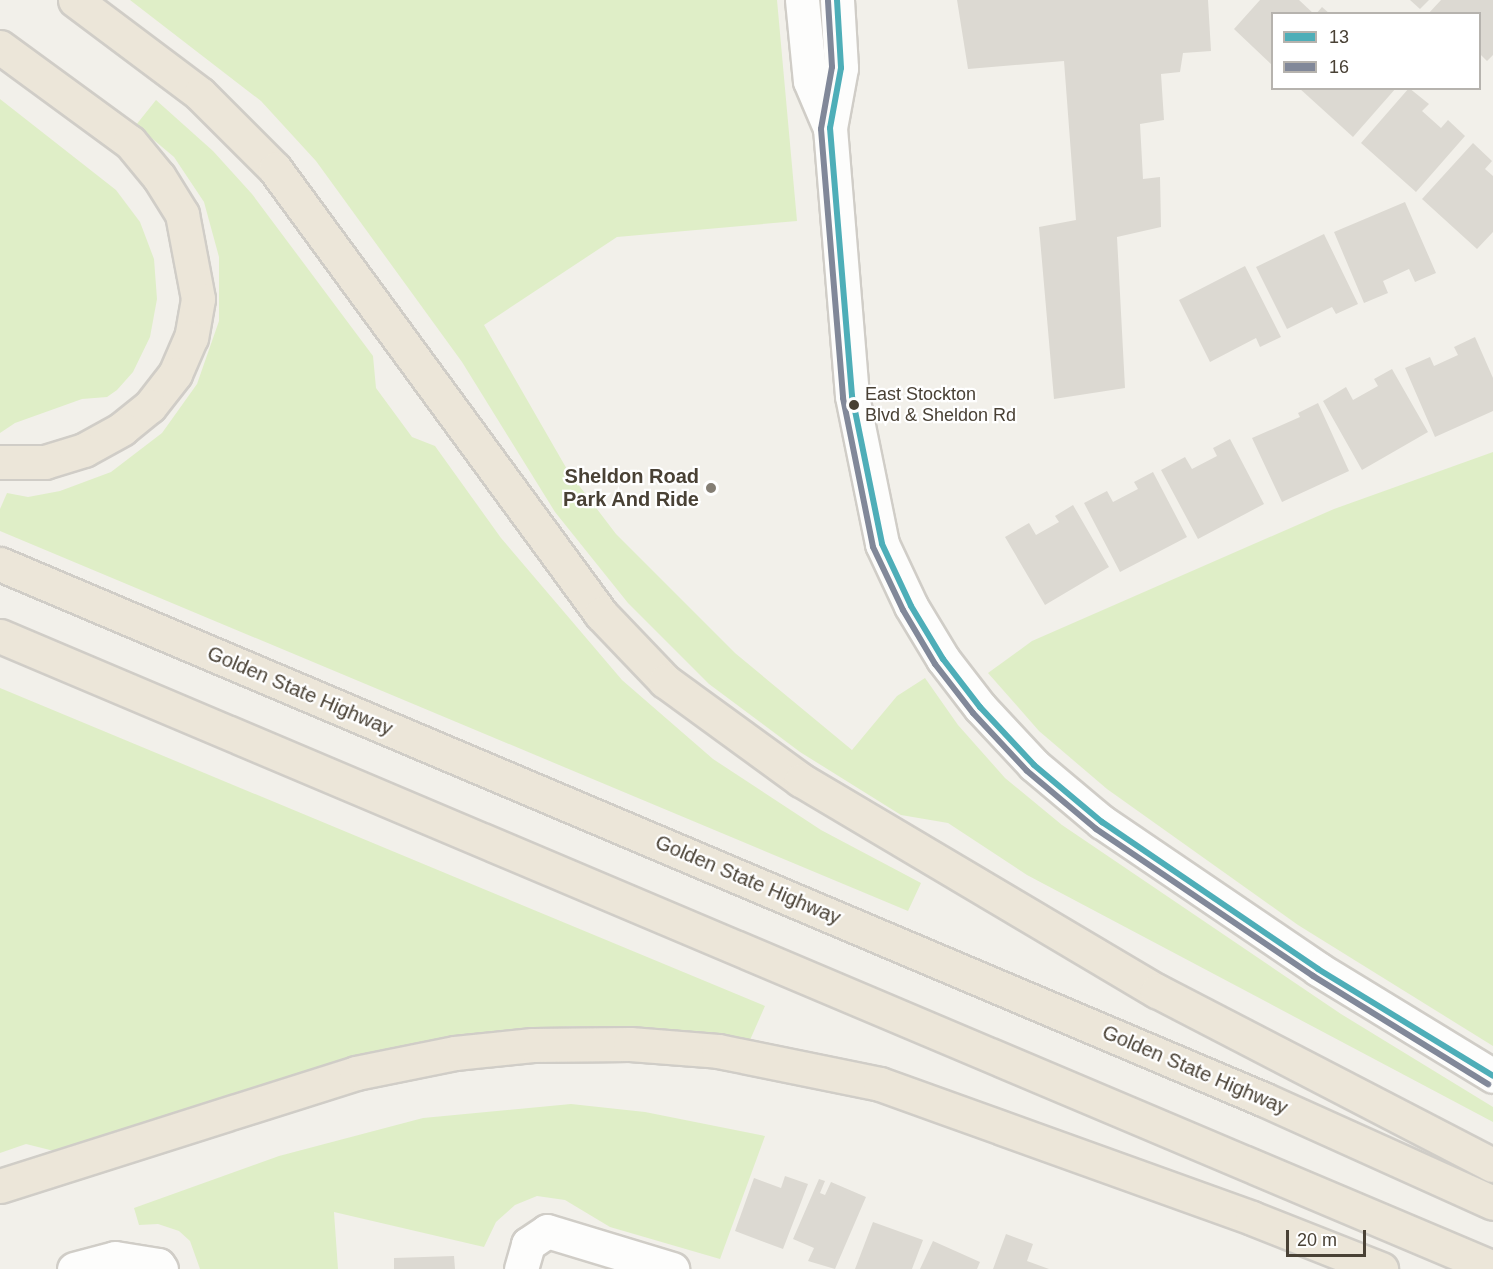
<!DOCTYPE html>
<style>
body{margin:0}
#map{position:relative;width:1493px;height:1269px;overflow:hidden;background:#f2f0ea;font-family:Arial,sans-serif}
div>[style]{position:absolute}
.green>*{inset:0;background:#dfeec7}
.building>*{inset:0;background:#dcd9d2}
.roads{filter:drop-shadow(2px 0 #d0cdc7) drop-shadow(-2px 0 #d0cdc7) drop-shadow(0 2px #d0cdc7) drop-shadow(0 -2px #d0cdc7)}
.minor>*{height:33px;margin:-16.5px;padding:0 16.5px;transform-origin:16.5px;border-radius:16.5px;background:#fdfdfc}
.highway>*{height:33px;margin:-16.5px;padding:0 16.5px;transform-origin:16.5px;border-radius:16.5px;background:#ece6d9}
.bus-1>*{height:6px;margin:-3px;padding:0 3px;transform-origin:3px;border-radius:3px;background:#4eaeb8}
.bus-2>*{height:6px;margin:-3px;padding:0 3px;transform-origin:3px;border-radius:3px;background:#818899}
.dots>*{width:16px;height:16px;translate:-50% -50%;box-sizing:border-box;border:3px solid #fff;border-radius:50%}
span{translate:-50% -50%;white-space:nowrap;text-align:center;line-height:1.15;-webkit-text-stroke:4.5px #fff;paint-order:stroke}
.bus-label{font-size:18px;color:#494135}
.left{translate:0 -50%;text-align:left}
.poi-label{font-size:20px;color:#494135;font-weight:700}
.right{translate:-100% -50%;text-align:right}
.street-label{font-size:20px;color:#494135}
.legend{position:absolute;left:1271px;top:12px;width:210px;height:78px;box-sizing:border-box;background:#fff;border:2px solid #b6b3ae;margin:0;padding:8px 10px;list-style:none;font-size:18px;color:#494135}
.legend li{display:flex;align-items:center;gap:12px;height:30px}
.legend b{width:30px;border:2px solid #b6b3ae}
.scale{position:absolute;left:1286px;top:1230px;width:80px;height:27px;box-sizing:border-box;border:3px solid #494135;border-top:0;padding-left:8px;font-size:18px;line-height:21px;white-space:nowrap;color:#494135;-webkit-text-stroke:4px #fff;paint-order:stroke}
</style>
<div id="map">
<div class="green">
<i style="clip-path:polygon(130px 0,777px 0,797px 221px,617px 237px,484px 325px,568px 471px,616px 534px,735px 653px,852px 750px,897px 696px,925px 678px,958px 725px,1005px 778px,1062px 825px,1341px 1014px,1493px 1107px,1493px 1122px,1027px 875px,948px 823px,901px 815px,800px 752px,709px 684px,628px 603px,555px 512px,462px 362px,316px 161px,261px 101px)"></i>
<i style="clip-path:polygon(0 99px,116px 190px,140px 222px,154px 259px,157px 299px,150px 337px,133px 372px,117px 390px,107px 397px,82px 399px,15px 423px,0 433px)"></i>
<i style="clip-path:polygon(156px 100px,213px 151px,252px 194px,373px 356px,376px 388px,412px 437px,435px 446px,501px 538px,622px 680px,713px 759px,821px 830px,921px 883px,908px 911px,0 531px,0 509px,7px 493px,28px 497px,60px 491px,111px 472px,162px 433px,197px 384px,219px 321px,219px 257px,204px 202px,174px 157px,136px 125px)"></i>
<i style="clip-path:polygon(1493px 452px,1493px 1046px,1298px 925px,1107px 789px,1039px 731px,988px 673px,1032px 641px,1334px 509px)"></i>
<i style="clip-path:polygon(0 688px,765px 1006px,750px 1040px,657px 1028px,572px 1026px,479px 1035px,375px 1055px,289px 1077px,54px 1151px,26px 1144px,0 1153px)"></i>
<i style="clip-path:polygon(571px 1104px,645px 1112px,765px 1136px,720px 1259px,610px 1227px,565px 1200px,537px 1196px,515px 1205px,496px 1222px,484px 1247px,334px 1212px,338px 1269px,200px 1269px,190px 1241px,179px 1231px,158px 1224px,139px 1225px,134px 1208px,279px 1156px,423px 1118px)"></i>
</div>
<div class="building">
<i style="clip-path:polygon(957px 0,1208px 0,1211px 51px,1183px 53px,1180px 72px,1161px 74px,1164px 120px,1140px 124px,1143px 179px,1160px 177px,1161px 227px,1117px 237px,1125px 388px,1054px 399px,1039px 227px,1076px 220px,1064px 61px,968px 69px)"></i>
<i style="clip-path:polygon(1260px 0,1299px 0,1314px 14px,1272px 14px,1272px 65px,1234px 29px)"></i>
<i style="clip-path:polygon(1410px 0,1429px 0,1420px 9px)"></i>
<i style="clip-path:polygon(1441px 0,1493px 0,1493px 55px,1487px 61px,1480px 54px,1480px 14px,1428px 14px)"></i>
<i style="clip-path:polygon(1322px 7px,1330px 14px,1316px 14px)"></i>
<i style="clip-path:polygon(1299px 88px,1396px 88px,1353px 137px)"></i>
<i style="clip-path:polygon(1409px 88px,1429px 104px,1422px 111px,1441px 128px,1448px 120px,1465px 136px,1416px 192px,1361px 143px)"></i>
<i style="clip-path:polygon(1473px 143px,1492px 161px,1485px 169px,1493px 176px,1493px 232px,1477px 249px,1422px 199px)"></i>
<i style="clip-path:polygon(1405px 202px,1436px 273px,1415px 282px,1409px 269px,1383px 281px,1388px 293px,1364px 303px,1334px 232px)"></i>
<i style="clip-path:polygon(1324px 234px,1358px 304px,1336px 314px,1332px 307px,1287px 329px,1256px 267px)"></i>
<i style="clip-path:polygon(1245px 266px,1281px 337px,1260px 347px,1256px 338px,1210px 362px,1179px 300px)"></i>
<i style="clip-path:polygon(1475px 337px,1493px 378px,1493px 411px,1435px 437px,1405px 368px,1430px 357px,1434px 366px,1458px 355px,1454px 347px)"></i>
<i style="clip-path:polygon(1392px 369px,1428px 432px,1362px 470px,1323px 401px,1346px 387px,1353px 400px,1378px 386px,1374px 379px)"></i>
<i style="clip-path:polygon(1318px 403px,1349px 471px,1282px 502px,1252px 438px,1300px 417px,1298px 413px)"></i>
<i style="clip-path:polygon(1230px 439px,1264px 504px,1198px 539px,1161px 470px,1185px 457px,1192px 469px,1217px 456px,1213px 448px)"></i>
<i style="clip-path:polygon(1153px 472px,1187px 537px,1120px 572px,1084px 503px,1107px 491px,1113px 502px,1138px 489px,1134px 482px)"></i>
<i style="clip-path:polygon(1073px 505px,1109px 567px,1045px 605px,1005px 537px,1029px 523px,1036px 535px,1059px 522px,1055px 516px)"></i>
<i style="clip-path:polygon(785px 1176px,808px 1184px,783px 1249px,735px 1231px,754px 1178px,781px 1188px)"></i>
<i style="clip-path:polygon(819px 1179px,825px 1181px,820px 1193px,825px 1195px,831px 1182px,866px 1197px,835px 1269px,808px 1261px,814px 1248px,793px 1239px)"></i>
<i style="clip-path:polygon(873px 1222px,923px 1240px,912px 1269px,855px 1269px)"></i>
<i style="clip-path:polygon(1006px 1234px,1033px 1244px,1027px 1261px,1049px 1269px,993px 1269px)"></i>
<i style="clip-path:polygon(933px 1241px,980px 1262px,977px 1269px,920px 1269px)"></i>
<i style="clip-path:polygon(454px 1256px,455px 1269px,394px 1269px,394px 1258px)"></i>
</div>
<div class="roads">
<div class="minor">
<i style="left:802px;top:0;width:81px;rotate:84.4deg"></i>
<i style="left:810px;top:81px;width:51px;rotate:66.9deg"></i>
<i style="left:837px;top:0;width:68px;rotate:86.6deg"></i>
<i style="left:841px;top:68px;width:61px;rotate:100.4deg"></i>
<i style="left:830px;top:128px;width:269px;rotate:85.3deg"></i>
<i style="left:852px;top:396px;width:151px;rotate:78.5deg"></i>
<i style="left:882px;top:544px;width:68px;rotate:64.9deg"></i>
<i style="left:911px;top:606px;width:62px;rotate:58.9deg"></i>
<i style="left:943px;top:659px;width:61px;rotate:52.4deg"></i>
<i style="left:980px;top:707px;width:79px;rotate:47deg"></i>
<i style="left:1034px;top:765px;width:89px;rotate:40deg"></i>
<i style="left:1102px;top:822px;width:261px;rotate:34.2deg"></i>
<i style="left:1318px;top:969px;width:205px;rotate:31.4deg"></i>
<i style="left:74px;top:1269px;width:42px;rotate:-15deg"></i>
<i style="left:115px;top:1258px;width:44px;rotate:9.2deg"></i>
<i style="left:158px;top:1265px;width:5px;rotate:53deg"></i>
<i style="left:521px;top:1269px;width:26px;rotate:-74deg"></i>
<i style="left:528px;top:1244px;width:23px;rotate:-34deg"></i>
<i style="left:547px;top:1231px;width:131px;rotate:16.9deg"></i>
</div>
<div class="highway">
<i style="left:75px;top:0;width:156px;rotate:36.9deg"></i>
<i style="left:200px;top:94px;width:106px;rotate:45deg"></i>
<i style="left:275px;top:169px;width:552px;rotate:53.77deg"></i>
<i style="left:601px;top:614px;width:93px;rotate:46.3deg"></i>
<i style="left:665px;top:681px;width:168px;rotate:36.1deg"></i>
<i style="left:801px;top:780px;width:414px;rotate:30.7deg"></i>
<i style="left:1157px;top:991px;width:378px;rotate:27.4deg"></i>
<i style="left:0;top:47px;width:161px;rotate:36.2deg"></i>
<i style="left:130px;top:142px;width:45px;rotate:50.4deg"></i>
<i style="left:159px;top:177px;width:44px;rotate:58.1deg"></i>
<i style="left:182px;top:214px;width:86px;rotate:79.3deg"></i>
<i style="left:198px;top:299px;width:39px;rotate:100deg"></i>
<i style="left:191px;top:337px;width:40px;rotate:113.4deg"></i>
<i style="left:175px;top:374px;width:41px;rotate:128deg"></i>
<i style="left:150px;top:406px;width:36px;rotate:141deg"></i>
<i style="left:122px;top:429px;width:43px;rotate:151.1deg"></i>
<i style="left:84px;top:450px;width:41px;rotate:162.9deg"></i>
<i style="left:45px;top:462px;width:45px;rotate:180deg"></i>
<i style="left:0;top:564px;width:1372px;rotate:22.96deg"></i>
<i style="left:1263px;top:1099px;width:252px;rotate:24.3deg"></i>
<i style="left:0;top:636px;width:1621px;rotate:22.94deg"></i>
<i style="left:0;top:1186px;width:374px;rotate:-17.6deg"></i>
<i style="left:356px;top:1073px;width:101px;rotate:-11.4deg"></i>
<i style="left:455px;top:1053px;width:78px;rotate:-5.9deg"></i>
<i style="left:533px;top:1045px;width:97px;rotate:-0.6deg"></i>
<i style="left:630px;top:1044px;width:88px;rotate:4.5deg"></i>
<i style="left:718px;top:1051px;width:165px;rotate:11.5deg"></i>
<i style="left:880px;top:1084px;width:395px;rotate:19.8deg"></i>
<i style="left:1252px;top:1218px;width:139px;rotate:21.6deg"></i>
</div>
</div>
<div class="bus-1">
<i style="left:837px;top:0;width:68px;rotate:86.6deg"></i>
<i style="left:841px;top:68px;width:61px;rotate:100.4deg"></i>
<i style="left:830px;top:128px;width:269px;rotate:85.3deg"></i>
<i style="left:852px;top:396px;width:151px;rotate:78.5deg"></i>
<i style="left:882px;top:544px;width:68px;rotate:64.9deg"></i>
<i style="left:911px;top:606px;width:62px;rotate:58.9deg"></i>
<i style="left:943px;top:659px;width:61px;rotate:52.4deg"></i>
<i style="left:980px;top:707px;width:79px;rotate:47deg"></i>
<i style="left:1034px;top:765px;width:89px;rotate:40deg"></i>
<i style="left:1102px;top:822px;width:261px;rotate:34.2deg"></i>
<i style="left:1318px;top:969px;width:205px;rotate:31.4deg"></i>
</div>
<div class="bus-2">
<i style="left:828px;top:1px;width:66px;rotate:86.5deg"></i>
<i style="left:832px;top:67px;width:63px;rotate:100.1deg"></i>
<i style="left:821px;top:129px;width:270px;rotate:85.3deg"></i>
<i style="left:843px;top:398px;width:152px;rotate:78.6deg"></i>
<i style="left:873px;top:547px;width:70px;rotate:64.5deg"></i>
<i style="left:903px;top:610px;width:63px;rotate:59.3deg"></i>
<i style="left:935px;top:664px;width:62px;rotate:52.2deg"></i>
<i style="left:973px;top:713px;width:79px;rotate:47deg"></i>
<i style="left:1027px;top:771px;width:90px;rotate:40deg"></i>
<i style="left:1096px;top:829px;width:262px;rotate:34.1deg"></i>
<i style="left:1313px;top:976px;width:206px;rotate:31.7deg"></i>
</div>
<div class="dots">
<i style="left:854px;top:405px;background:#494135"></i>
<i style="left:711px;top:488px;background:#847e74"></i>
</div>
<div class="bus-label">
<span class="left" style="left:865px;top:405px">East Stockton<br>Blvd &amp; Sheldon Rd</span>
</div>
<div class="poi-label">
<span class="right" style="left:699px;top:488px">Sheldon Road<br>Park And Ride</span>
</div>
<div class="street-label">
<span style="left:300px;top:691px;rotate:23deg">Golden State Highway</span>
<span style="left:748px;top:880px;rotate:23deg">Golden State Highway</span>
<span style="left:1195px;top:1070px;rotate:23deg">Golden State Highway</span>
</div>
<ul class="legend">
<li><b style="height:8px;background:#4eaeb8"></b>13</li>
<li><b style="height:8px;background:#818899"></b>16</li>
</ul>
<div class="scale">20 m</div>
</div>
